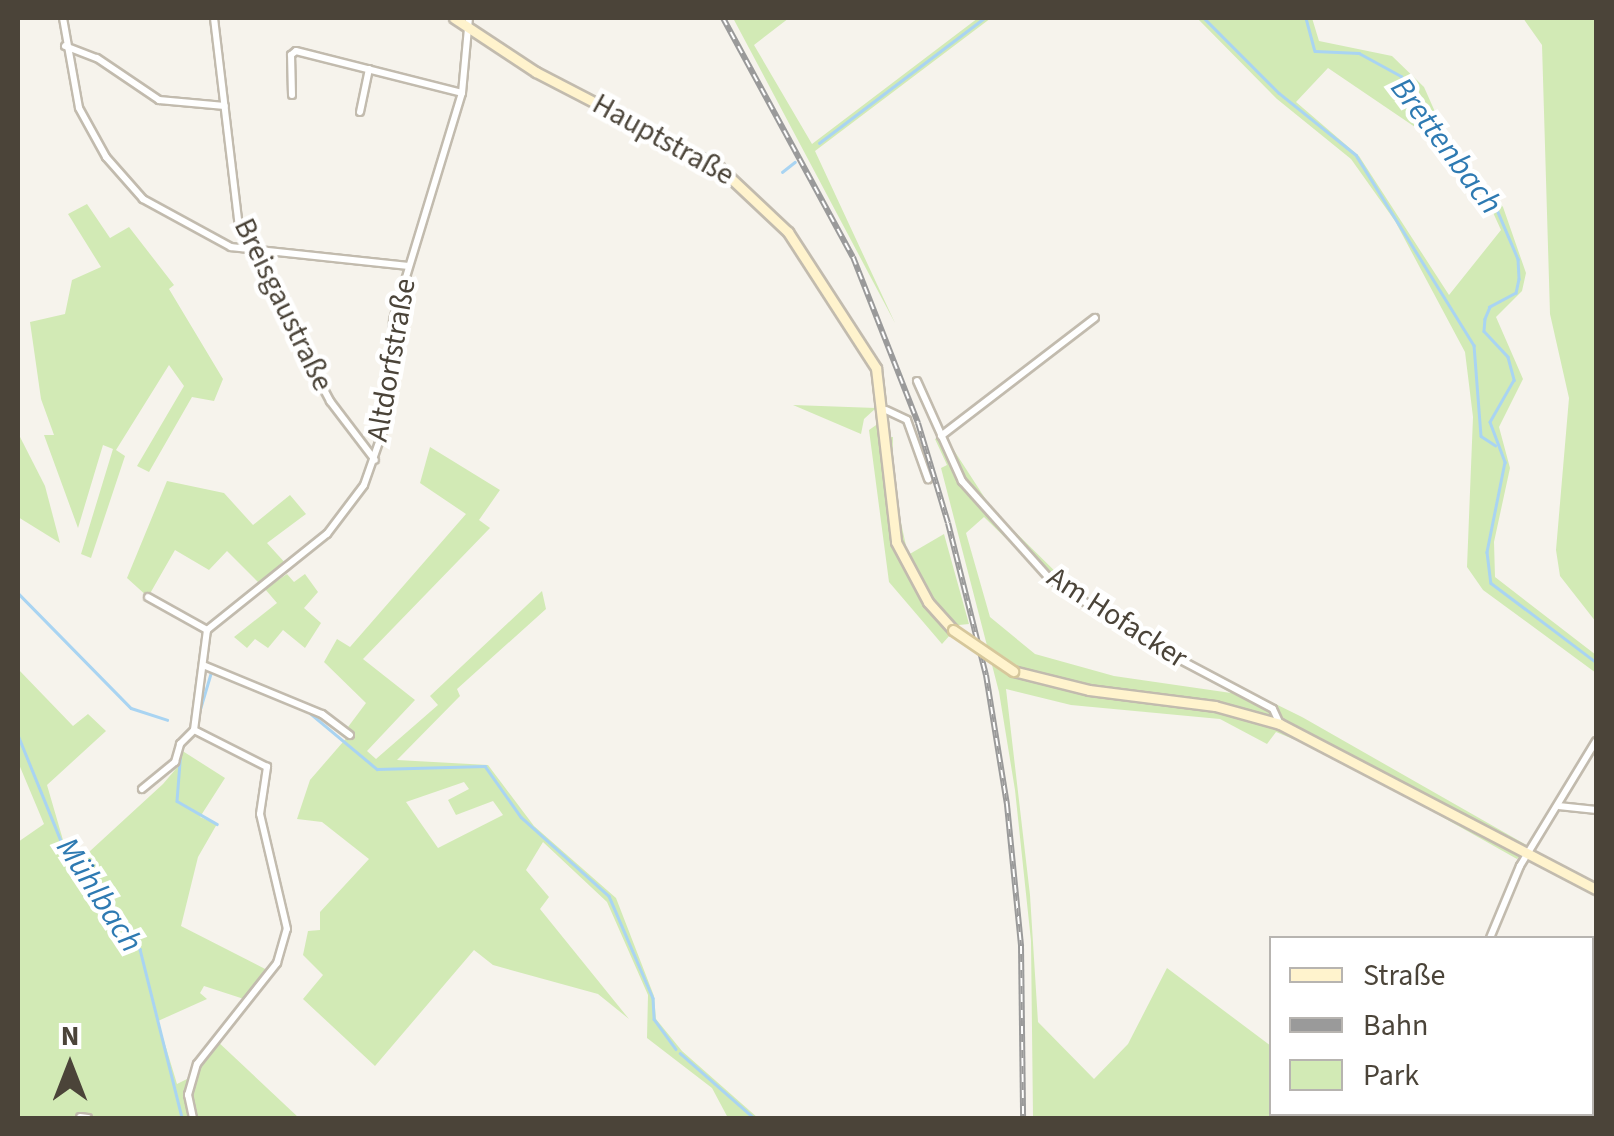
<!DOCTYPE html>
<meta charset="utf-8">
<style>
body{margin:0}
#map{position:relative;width:1614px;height:1136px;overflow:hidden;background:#f6f3ec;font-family:"Source Sans 3",sans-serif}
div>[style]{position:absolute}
.green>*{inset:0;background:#d2eab5}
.stream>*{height:2.5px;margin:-1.25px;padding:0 1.25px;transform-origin:1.25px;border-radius:1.25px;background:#a9d4f2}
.roads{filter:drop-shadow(2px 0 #c2bbae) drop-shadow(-2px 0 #c2bbae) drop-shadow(0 2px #c2bbae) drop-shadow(0 -2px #c2bbae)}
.minor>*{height:6px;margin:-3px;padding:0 3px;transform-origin:3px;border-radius:3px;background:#fff}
.secondary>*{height:9px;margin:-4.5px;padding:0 4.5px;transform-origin:4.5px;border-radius:4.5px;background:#fff3cd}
.rail>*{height:6px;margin-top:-3px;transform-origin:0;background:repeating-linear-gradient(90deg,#fff 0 8px,#9a9a9a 0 16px);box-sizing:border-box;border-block:2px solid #9a9a9a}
.bridges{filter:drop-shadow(2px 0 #d6c79b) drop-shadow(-2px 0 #d6c79b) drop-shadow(0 2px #d6c79b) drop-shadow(0 -2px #d6c79b)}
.secondary-bridge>*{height:9px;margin:-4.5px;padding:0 4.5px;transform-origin:4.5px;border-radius:4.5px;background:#fff3cd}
span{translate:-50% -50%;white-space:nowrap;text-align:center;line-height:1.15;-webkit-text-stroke:9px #fff;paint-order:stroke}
.street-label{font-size:30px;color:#4b4439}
.water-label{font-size:32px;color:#2e7ab2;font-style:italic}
.frame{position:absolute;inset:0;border:20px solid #4b4439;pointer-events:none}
.legend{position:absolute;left:1269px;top:936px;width:325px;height:180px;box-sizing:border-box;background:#fff;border:2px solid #b7b4b0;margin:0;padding:12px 18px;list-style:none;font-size:30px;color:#4b4439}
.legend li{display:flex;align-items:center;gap:20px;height:50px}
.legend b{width:50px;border:2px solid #b7b4b0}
.north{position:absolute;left:20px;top:1016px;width:100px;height:100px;-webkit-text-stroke:8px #fff;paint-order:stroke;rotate:0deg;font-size:28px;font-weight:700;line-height:40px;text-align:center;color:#4b4439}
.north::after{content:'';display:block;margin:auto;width:35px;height:45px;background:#4b4439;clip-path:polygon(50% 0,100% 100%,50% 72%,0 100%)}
</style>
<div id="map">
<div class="green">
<i style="clip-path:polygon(733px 18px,789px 18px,754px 45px,812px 144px,978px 18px,991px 18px,815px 151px,895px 323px)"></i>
<i style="clip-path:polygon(evenodd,1197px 18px,1312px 18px,1319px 41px,1392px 56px,1424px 87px,1448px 141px,1503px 207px,1526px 273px,1522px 291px,1496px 317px,1523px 379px,1499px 427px,1510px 468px,1494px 542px,1495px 577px,1596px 655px,1596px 673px,1483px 590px,1467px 567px,1473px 417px,1465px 352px,1395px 221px,1351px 159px,1277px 99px,1197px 18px,1328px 68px,1440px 144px,1490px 206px,1501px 230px,1449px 295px,1359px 156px,1296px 102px,1328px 68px)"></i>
<i style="clip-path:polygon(1523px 18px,1596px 18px,1596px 622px,1560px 576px,1556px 550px,1569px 398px,1550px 314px,1542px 45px)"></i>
<i style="clip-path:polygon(87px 204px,110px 238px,129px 227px,174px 285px,169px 289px,223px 379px,214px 401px,192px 397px,149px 472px,137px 466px,184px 386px,169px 365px,116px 450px,125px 456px,91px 558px,81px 554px,113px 449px,103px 445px,78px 528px,44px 435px,54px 435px,41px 399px,30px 322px,65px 314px,72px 280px,101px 267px,68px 214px)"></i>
<i style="clip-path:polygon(793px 405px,876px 408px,864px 419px,861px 434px)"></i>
<i style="clip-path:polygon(879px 423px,883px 437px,893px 437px,892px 481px,908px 555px,944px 534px,969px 624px,959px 625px,942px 644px,889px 582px,869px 430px)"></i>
<i style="clip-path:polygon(18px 433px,45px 486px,60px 543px,18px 517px)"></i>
<i style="clip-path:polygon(evenodd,944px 435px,992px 509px,1072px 588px,1216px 675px,1302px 717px,1530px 847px,1517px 859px,1334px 756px,1276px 732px,1267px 744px,1220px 719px,1071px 705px,1006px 689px,1030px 895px,1038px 1022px,1094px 1079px,1128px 1044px,1167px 968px,1271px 1046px,1272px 1114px,1402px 1114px,1400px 1118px,1033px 1118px,1031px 941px,1015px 790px,999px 692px,941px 468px,947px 465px,935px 439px,944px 435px,984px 517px,1066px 597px,1231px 693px,1114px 676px,1035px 654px,990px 617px,966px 533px,984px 517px)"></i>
<i style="clip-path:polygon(evenodd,430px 447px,500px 490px,479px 520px,490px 528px,363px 659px,415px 700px,367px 751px,376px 759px,438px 705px,430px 696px,542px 591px,546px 609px,457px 689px,460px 696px,397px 760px,488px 765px,534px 826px,616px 898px,654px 996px,656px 1019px,682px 1051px,758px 1118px,728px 1118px,712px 1088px,647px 1038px,648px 995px,607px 902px,543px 842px,526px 870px,549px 897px,540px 909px,629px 1019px,598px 994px,493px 965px,474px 950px,375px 1066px,303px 999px,323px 975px,303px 955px,308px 931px,320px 930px,320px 912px,369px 859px,322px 822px,297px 819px,310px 780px,349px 735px,345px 731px,366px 703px,324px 662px,337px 639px,350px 647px,466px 514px,420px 483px,430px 447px,464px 782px,469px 789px,448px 800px,456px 815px,493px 801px,503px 815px,438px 848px,406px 802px,464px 782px)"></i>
<i style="clip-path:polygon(167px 481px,224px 493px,253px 525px,290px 495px,306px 514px,267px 543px,287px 565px,261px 585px,227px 551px,209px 570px,175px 550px,148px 597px,127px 578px)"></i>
<i style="clip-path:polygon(287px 574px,294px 582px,305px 574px,318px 592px,304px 608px,321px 623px,305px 648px,283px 630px,268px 648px,255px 639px,247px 648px,234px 637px,277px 603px,265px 589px)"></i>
<i style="clip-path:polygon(18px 669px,73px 726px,88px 714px,106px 731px,47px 785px,63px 840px,77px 863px,163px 784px,180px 764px,181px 750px,225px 778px,200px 817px,217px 824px,198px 857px,181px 926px,271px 972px,247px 1000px,204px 986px,200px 993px,207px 999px,158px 1021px,177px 1084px,191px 1077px,216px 1040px,299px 1118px,18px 1118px,18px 842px,44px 824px,18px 762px)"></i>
</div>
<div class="stream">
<i style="left:1204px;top:18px;width:106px;rotate:45deg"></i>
<i style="left:1279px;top:93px;width:99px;rotate:38.8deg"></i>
<i style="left:1356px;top:155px;width:224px;rotate:58.2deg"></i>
<i style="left:1474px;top:345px;width:91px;rotate:85.6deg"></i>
<i style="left:1481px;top:436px;width:17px;rotate:33deg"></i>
<i style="left:1306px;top:18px;width:34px;rotate:75deg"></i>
<i style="left:1315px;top:51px;width:44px;rotate:2.6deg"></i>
<i style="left:1359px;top:53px;width:48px;rotate:28.7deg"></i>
<i style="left:1401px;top:76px;width:79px;rotate:57.9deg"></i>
<i style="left:1443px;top:143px;width:81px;rotate:50deg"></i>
<i style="left:1495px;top:205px;width:59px;rotate:66.9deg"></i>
<i style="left:1518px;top:259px;width:20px;rotate:87deg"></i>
<i style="left:1519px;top:279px;width:14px;rotate:102deg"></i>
<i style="left:1516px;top:293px;width:30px;rotate:152deg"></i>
<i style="left:1490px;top:307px;width:13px;rotate:113deg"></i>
<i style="left:1485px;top:319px;width:12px;rotate:95deg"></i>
<i style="left:1484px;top:331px;width:35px;rotate:47deg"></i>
<i style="left:1508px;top:357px;width:24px;rotate:75deg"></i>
<i style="left:1514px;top:380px;width:48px;rotate:119.7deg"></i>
<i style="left:1490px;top:422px;width:43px;rotate:69.4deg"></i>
<i style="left:1505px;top:462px;width:92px;rotate:101.3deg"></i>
<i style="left:1487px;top:552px;width:31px;rotate:83deg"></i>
<i style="left:1491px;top:583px;width:131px;rotate:37deg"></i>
<i style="left:819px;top:143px;width:207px;rotate:-37.1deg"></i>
<i style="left:782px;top:172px;width:16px;rotate:-38deg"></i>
<i style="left:18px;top:593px;width:161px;rotate:45.5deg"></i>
<i style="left:131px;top:708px;width:38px;rotate:18deg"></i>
<i style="left:311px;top:714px;width:86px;rotate:39.8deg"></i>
<i style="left:377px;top:769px;width:108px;rotate:-1.6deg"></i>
<i style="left:485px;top:766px;width:62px;rotate:54.8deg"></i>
<i style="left:521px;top:817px;width:118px;rotate:41.9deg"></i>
<i style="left:609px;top:896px;width:111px;rotate:66.7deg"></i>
<i style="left:653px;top:998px;width:21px;rotate:87deg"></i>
<i style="left:654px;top:1019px;width:37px;rotate:54deg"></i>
<i style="left:198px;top:716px;width:46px;rotate:-73.5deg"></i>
<i style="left:18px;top:735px;width:114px;rotate:67.9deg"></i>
<i style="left:61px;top:841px;width:134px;rotate:53.8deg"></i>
<i style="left:140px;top:949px;width:174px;rotate:76deg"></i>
<i style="left:181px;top:750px;width:51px;rotate:94.5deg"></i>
<i style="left:177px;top:801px;width:46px;rotate:29.9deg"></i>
<i style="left:680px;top:1053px;width:98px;rotate:41.3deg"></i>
</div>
<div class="roads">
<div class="minor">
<i style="left:63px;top:18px;width:91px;rotate:79.9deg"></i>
<i style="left:79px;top:108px;width:56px;rotate:61.1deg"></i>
<i style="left:106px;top:157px;width:56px;rotate:48.6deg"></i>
<i style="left:143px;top:199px;width:100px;rotate:28.6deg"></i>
<i style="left:231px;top:247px;width:178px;rotate:6.1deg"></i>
<i style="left:214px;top:18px;width:212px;rotate:83.2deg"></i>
<i style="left:239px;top:229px;width:195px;rotate:62.1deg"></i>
<i style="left:330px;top:401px;width:74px;rotate:52.7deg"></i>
<i style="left:65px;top:46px;width:34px;rotate:21deg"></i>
<i style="left:97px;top:58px;width:75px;rotate:34.1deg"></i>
<i style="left:159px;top:100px;width:66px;rotate:5.2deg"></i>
<i style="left:292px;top:95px;width:40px;rotate:-91.4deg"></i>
<i style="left:291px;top:55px;width:6px;rotate:-39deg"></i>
<i style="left:296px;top:51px;width:171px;rotate:14.2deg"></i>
<i style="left:360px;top:112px;width:44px;rotate:-78.2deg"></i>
<i style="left:917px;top:381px;width:110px;rotate:65.8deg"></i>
<i style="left:962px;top:481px;width:132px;rotate:48.1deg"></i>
<i style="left:1050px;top:579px;width:109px;rotate:33.4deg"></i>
<i style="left:1141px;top:639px;width:149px;rotate:27.9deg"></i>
<i style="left:1273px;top:709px;width:17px;rotate:65deg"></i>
<i style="left:886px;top:410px;width:23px;rotate:25deg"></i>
<i style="left:907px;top:420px;width:63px;rotate:70.4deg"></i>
<i style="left:941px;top:436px;width:194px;rotate:-37.5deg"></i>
<i style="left:148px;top:597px;width:68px;rotate:29.2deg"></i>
<i style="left:203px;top:665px;width:129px;rotate:22.4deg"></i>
<i style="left:322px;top:714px;width:35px;rotate:37deg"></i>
<i style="left:142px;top:789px;width:43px;rotate:-39.3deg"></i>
<i style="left:175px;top:762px;width:19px;rotate:-74deg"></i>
<i style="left:180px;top:744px;width:20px;rotate:-45deg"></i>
<i style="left:194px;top:730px;width:101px;rotate:-82.6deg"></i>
<i style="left:207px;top:630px;width:154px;rotate:-38.7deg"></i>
<i style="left:327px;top:534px;width:61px;rotate:-52.9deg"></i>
<i style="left:364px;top:485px;width:64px;rotate:-70.7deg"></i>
<i style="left:385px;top:425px;width:105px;rotate:-85.6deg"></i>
<i style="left:393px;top:320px;width:237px;rotate:-73.1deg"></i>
<i style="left:462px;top:93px;width:75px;rotate:-84.7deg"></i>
<i style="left:1559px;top:806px;width:37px;rotate:6deg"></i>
<i style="left:1490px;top:938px;width:78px;rotate:-67.4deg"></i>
<i style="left:1520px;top:866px;width:146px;rotate:-58.7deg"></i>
<i style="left:1592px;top:1004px;width:4px;rotate:27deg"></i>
<i style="left:1592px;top:1086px;width:4px;rotate:27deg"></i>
<i style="left:80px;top:1117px;width:8px;rotate:7deg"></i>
<i style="left:193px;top:1118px;width:24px;rotate:-102deg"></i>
<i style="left:188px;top:1095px;width:32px;rotate:-74deg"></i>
<i style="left:197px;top:1064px;width:129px;rotate:-51.6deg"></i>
<i style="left:277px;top:963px;width:35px;rotate:-74deg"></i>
<i style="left:287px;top:929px;width:118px;rotate:-103.2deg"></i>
<i style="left:260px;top:814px;width:48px;rotate:-81.5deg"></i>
<i style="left:267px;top:767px;width:82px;rotate:-153.1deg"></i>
<i style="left:1406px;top:1118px;width:5px;rotate:-53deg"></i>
</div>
<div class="secondary">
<i style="left:454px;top:18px;width:98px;rotate:33.4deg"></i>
<i style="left:536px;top:72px;width:206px;rotate:27.4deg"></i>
<i style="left:719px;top:167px;width:95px;rotate:43.3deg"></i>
<i style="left:788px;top:232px;width:162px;rotate:57.1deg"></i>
<i style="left:876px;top:368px;width:175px;rotate:83.4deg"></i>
<i style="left:896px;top:542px;width:68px;rotate:61.9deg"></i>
<i style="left:928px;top:602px;width:38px;rotate:48deg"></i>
<i style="left:1013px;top:671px;width:78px;rotate:14deg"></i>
<i style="left:1089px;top:690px;width:127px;rotate:7.2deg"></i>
<i style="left:1215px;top:706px;width:67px;rotate:15.5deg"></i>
<i style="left:1280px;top:724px;width:356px;rotate:27.6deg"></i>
</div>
</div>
<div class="rail">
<i style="left:723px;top:18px;width:272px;rotate:61.5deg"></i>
<i style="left:853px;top:257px;width:178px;rotate:68.6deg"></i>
<i style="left:918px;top:423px;width:104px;rotate:73.3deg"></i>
<i style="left:948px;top:523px;width:157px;rotate:76deg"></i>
<i style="left:986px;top:675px;width:132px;rotate:80.8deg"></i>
<i style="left:1007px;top:805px;width:142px;rotate:84.3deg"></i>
<i style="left:1021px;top:946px;width:172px;rotate:89.3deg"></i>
</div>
<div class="bridges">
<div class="secondary-bridge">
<i style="left:953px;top:630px;width:73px;rotate:34.3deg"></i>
</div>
</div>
<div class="street-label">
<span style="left:663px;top:140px;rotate:29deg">Hauptstraße</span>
<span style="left:283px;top:305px;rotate:64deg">Breisgaustraße</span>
<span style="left:392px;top:360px;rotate:-80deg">Altdorfstraße</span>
<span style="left:1117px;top:618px;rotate:33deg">Am Hofacker</span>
</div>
<div class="water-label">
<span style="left:1446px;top:146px;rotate:53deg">Brettenbach</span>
<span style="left:99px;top:895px;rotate:57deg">Mühlbach</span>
</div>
<div class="frame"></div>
<ul class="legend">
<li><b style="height:12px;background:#fff3cd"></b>Straße</li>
<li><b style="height:12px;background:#9a9a9a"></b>Bahn</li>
<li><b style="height:28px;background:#d2eab5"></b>Park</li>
</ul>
<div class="north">N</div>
</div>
